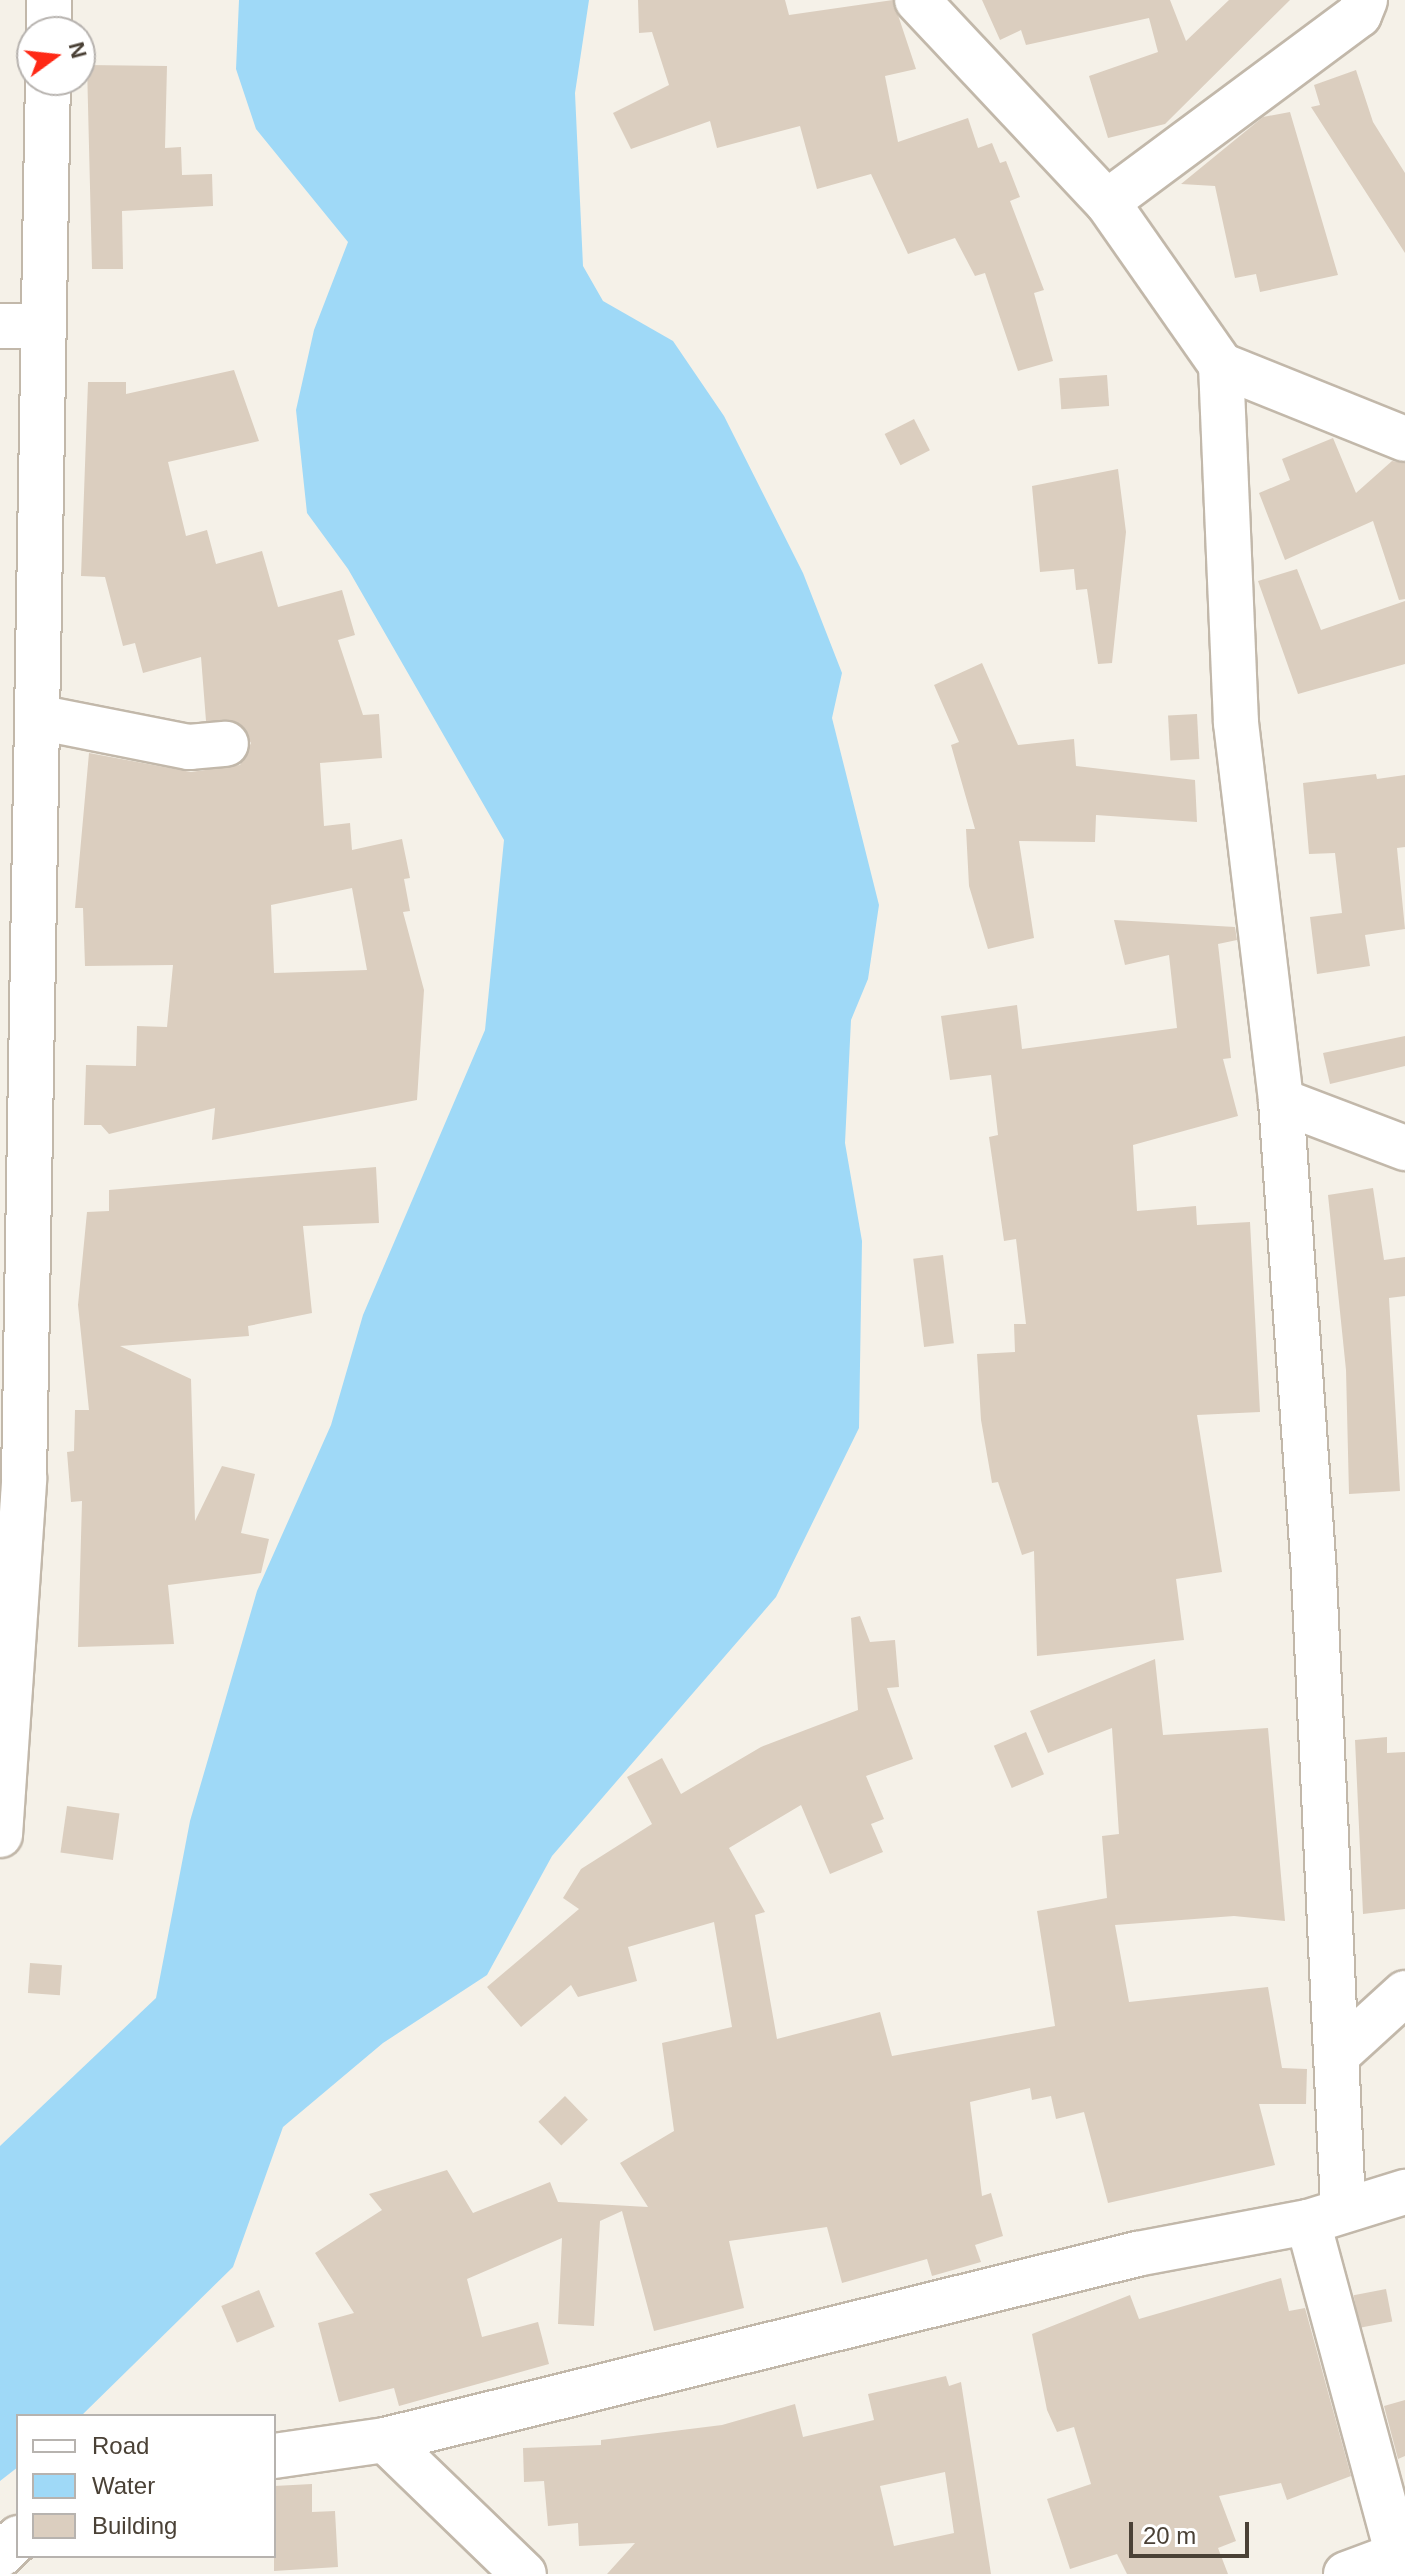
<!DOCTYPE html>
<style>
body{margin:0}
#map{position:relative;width:1405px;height:2574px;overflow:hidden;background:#f5f1e8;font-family:Arial,sans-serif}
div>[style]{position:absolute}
.water>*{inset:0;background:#9fd9f7}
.building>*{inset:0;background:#dbcebf;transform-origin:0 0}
.roads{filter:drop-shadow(2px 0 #c2b8aa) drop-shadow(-2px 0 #c2b8aa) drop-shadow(0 2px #c2b8aa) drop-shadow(0 -2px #c2b8aa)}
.minor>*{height:44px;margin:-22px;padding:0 22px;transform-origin:22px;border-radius:22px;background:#fff}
span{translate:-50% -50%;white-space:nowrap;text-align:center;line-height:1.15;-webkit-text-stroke:7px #fff;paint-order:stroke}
.legend{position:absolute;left:16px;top:2414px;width:260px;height:144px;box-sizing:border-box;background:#fff;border:2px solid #b7b3af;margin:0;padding:10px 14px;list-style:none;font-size:24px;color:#4a4136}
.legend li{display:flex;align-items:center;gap:16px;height:40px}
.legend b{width:40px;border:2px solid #b7b3af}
.north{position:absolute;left:16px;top:16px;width:80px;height:80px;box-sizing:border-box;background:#fff;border:2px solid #b7b3af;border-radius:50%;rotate:75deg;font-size:22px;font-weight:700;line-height:32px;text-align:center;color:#4a4136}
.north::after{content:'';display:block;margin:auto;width:28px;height:36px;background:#ff2916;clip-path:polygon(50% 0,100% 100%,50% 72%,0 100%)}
.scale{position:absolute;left:1129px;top:2522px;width:120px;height:36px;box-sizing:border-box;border:4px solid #4a4136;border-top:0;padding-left:10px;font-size:24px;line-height:28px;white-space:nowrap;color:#4a4136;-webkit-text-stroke:6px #fff;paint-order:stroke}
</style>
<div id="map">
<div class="water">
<i style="clip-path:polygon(239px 0,589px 0,575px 93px,583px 266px,603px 301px,673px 341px,724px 416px,803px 573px,842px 673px,832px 718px,879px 905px,868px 979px,851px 1020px,845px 1143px,862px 1241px,859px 1428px,776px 1597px,552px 1856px,487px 1975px,383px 2043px,283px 2127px,233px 2267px,81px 2416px,18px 2416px,18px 2467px,0 2481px,0 2146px,156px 1998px,190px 1821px,257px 1591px,331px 1425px,363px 1315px,485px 1030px,504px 840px,348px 569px,307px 513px,296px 410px,314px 330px,348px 242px,256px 129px,236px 69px)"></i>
</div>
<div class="building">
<i style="clip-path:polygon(638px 0,785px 0,789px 15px,893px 0,916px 69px,885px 76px,898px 142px,968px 118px,978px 148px,992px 143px,1000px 163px,1006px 161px,1020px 197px,1010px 201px,1044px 290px,1034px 293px,1053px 361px,1018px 371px,985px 273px,975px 276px,955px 238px,908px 254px,871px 174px,817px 189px,800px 126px,717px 148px,710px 121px,631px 149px,613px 113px,669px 85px,652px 32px,639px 33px)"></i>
<i style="clip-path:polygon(982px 0,1170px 0,1186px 41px,1229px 0,1290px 0,1165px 124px,1108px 138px,1089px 76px,1158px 52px,1149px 18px,1026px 45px,1021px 30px,1000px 40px)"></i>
<i style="clip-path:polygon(87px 65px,167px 66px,165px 148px,181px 147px,182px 175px,212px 174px,213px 206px,122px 211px,123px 269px,92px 269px)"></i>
<i style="clip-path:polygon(1356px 70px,1373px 122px,1405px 173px,1405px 253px,1311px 107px,1320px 105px,1314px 85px)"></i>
<i style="clip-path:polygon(1290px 112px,1338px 275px,1260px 292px,1256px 274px,1235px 278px,1215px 186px,1181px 184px,1263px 117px)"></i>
<i style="clip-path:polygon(evenodd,234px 370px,259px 441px,168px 462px,186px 536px,207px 530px,216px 564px,262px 551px,278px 607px,342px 590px,355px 635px,338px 640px,363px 715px,379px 714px,382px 758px,320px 763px,324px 826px,350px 823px,352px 850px,402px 839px,410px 878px,404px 879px,410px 911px,403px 912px,424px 990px,417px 1100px,212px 1140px,215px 1108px,109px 1134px,101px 1125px,84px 1125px,86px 1065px,136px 1066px,137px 1026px,167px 1027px,173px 965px,85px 966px,83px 908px,75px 908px,89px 753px,191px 772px,240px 765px,251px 743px,237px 722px,206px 721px,201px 657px,143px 673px,135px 643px,123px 646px,105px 577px,81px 576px,88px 382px,126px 382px,126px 394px,234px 370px,352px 888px,367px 970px,274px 973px,271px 905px,352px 888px)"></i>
<i style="left:1107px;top:375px;width:31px;height:48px;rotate:86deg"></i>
<i style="left:914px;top:419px;width:35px;height:33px;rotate:63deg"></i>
<i style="clip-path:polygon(1333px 438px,1356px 493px,1392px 461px,1405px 463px,1405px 599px,1399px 600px,1373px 521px,1285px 560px,1259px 493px,1290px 480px,1282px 459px)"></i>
<i style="clip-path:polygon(1118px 469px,1126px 532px,1112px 663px,1098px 664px,1087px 589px,1076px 590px,1074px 569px,1040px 572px,1032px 486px)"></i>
<i style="clip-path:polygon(1297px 569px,1321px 630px,1405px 601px,1405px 664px,1298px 694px,1258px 581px)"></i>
<i style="clip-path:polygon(982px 663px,1018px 745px,1074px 739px,1076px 766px,1195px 780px,1197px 822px,1096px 815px,1095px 842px,1019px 841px,1034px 938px,988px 949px,969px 886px,966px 829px,975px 829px,951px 745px,959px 742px,934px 685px)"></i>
<i style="left:1197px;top:714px;width:45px;height:29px;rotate:87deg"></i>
<i style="clip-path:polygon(1376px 774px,1377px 779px,1405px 775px,1405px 847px,1397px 848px,1405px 929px,1365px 935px,1370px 966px,1317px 974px,1310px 917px,1342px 913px,1335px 853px,1309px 854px,1303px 783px)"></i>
<i style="clip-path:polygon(1114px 920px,1235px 927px,1237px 940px,1218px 944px,1231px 1058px,1223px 1059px,1238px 1116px,1133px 1145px,1137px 1211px,1196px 1206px,1197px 1225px,1250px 1222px,1260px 1412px,1197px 1415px,1222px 1572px,1176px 1579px,1184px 1640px,1037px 1656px,1034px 1551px,1022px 1555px,998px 1482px,992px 1483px,981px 1420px,977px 1354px,1015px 1352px,1014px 1324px,1026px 1324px,1016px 1239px,1004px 1241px,989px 1137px,998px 1135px,991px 1075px,950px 1080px,941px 1016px,1017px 1005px,1022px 1049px,1177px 1028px,1169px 955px,1125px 965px)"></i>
<i style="clip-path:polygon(1405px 1036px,1405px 1066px,1330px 1084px,1323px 1053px)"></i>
<i style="clip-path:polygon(376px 1167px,379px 1223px,303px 1226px,312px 1313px,248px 1326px,249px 1336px,120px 1346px,191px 1379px,195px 1521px,222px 1466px,255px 1474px,241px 1533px,269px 1539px,261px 1573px,168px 1585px,174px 1644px,78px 1647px,82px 1501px,71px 1502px,67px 1452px,74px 1451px,75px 1410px,89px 1410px,78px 1305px,87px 1212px,109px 1211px,109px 1190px)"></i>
<i style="clip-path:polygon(1373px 1188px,1384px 1260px,1405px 1257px,1405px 1296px,1389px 1298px,1400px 1491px,1349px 1494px,1346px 1370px,1328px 1195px)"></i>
<i style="left:943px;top:1255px;width:89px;height:30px;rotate:83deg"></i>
<i style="clip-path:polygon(860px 1616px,870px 1642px,895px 1640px,899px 1687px,887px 1688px,913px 1759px,866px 1776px,884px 1819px,871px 1824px,883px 1852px,830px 1874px,801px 1805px,729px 1848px,765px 1912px,755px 1915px,777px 2039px,880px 2012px,892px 2056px,1055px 2026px,1037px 1911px,1107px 1898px,1102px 1836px,1119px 1834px,1112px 1728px,1048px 1753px,1030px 1711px,1155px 1659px,1163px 1735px,1268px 1728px,1285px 1921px,1234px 1916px,1115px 1925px,1129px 2002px,1268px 1987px,1282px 2068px,1307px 2069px,1306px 2104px,1259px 2104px,1275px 2165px,1108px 2203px,1084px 2112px,1056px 2119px,1051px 2096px,1032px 2100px,1030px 2088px,970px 2102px,982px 2196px,991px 2193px,1003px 2236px,975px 2245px,981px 2262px,932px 2276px,927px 2259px,842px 2283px,827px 2227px,729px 2241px,744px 2308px,654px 2331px,622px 2211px,600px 2221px,594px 2326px,558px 2324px,562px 2238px,467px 2279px,482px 2337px,538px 2322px,549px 2364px,399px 2406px,394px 2388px,339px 2402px,318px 2323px,354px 2313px,315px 2253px,382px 2210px,369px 2194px,447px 2170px,473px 2213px,550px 2182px,558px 2202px,648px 2207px,620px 2163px,674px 2131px,662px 2043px,732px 2027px,714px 1922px,628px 1947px,637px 1981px,578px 1997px,571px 1985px,521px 2027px,487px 1987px,579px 1909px,563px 1898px,581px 1869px,652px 1824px,627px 1777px,662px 1758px,681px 1794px,761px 1747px,858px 1710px,851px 1618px)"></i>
<i style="left:1026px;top:1732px;width:46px;height:35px;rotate:67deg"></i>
<i style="clip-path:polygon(1387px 1737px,1387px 1753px,1405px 1752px,1405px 1909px,1363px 1914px,1355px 1740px)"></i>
<i style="left:67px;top:1806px;width:53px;height:47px;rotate:8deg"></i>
<i style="left:30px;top:1963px;width:32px;height:30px;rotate:4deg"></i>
<i style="left:565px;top:2096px;width:33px;height:37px;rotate:46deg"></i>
<i style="clip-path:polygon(1281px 2278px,1289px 2311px,1305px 2308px,1351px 2476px,1287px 2500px,1281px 2483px,1219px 2496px,1236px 2541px,1218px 2548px,1228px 2574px,1127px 2574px,1117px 2554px,1070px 2569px,1047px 2499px,1091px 2484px,1074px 2427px,1057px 2432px,1047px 2410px,1032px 2334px,1130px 2295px,1139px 2319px)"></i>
<i style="left:1386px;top:2289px;width:33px;height:33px;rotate:79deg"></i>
<i style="left:259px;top:2290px;width:40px;height:41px;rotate:67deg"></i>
<i style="clip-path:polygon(evenodd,946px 2376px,949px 2386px,961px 2382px,991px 2574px,607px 2574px,635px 2543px,579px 2546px,578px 2523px,548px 2526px,544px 2481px,524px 2482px,523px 2448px,601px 2445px,601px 2440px,722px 2425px,795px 2404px,803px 2437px,874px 2420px,868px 2394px,946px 2376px,945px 2472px,954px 2533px,894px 2546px,880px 2486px,945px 2472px)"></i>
<i style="clip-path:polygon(1405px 2400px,1405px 2456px,1398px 2459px,1384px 2406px)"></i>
<i style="clip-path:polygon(312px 2484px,312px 2512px,335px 2511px,338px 2567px,274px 2571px,274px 2486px)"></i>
</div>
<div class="roads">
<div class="minor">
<i style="left:917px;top:0;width:277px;rotate:46.8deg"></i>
<i style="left:1107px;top:202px;width:199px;rotate:55deg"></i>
<i style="left:1221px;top:365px;width:198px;rotate:21.9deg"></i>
<i style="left:49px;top:32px;width:32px;rotate:-90deg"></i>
<i style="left:1107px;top:202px;width:314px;rotate:-36.6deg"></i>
<i style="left:1359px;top:15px;width:16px;rotate:-68deg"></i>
<i style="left:0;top:326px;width:44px"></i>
<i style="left:1221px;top:365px;width:358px;rotate:87.6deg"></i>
<i style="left:1236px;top:723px;width:381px;rotate:83.2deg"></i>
<i style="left:1281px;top:1101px;width:477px;rotate:86deg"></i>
<i style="left:1314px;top:1577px;width:629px;rotate:87.36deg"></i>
<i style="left:37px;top:717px;width:155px;rotate:11.2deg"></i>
<i style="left:189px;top:747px;width:37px;rotate:-5deg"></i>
<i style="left:1281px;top:1101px;width:133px;rotate:20.8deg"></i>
<i style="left:0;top:1835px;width:357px;rotate:-86.1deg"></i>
<i style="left:24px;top:1479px;width:1399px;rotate:-89.02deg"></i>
<i style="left:1337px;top:2055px;width:92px;rotate:-42.4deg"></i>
<i style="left:1308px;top:2222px;width:345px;rotate:74.9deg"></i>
<i style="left:385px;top:2440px;width:193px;rotate:44deg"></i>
<i style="left:274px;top:2456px;width:112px;rotate:-8.2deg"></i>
<i style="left:385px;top:2440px;width:775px;rotate:-13.89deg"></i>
<i style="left:1137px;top:2254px;width:174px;rotate:-10.6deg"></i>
<i style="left:1308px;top:2222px;width:102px;rotate:-17.2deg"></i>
<i style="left:0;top:2555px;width:25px;rotate:-43deg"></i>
<i style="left:1346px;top:2574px;width:63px;rotate:-20.4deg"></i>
</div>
</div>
<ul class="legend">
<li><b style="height:10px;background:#fff"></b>Road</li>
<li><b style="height:22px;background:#9fd9f7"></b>Water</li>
<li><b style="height:22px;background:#dbcebf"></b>Building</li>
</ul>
<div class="north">N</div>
<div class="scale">20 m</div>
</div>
